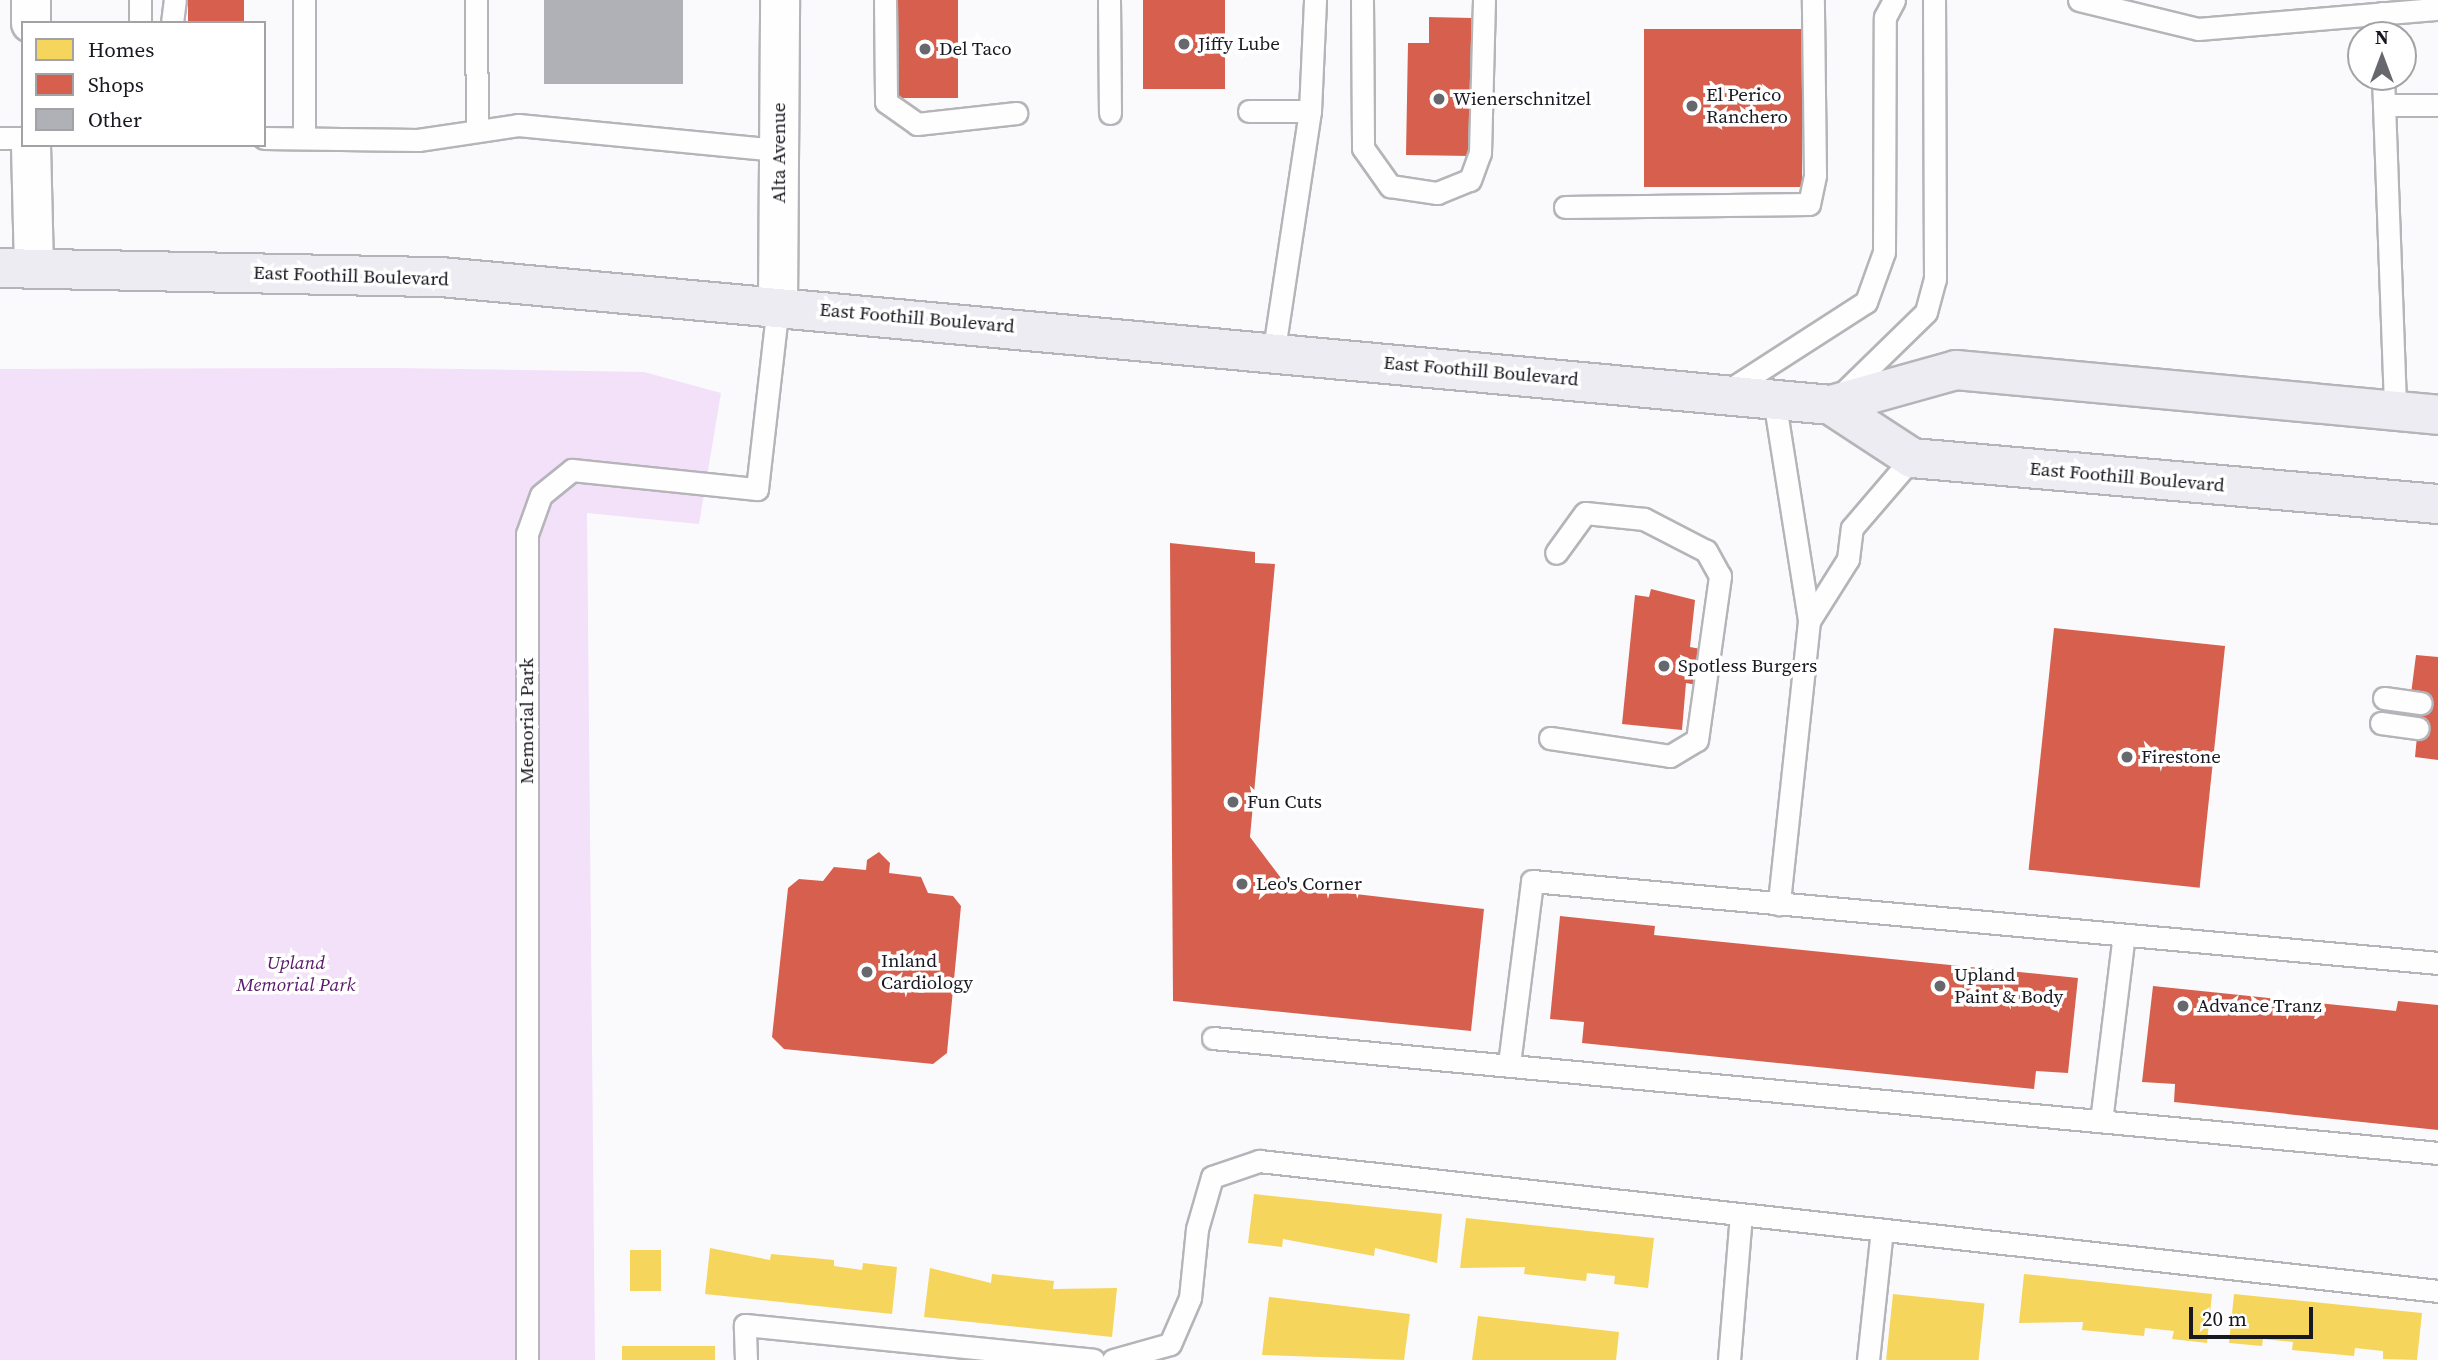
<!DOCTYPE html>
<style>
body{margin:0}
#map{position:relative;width:2438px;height:1360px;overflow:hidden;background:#fafafc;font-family:"Source Serif 4",serif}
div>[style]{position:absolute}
.green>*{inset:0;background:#f3e0f9}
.homes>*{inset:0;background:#f6d55c;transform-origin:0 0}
.shops>*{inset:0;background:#d6604d;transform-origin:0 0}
.building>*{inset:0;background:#afb1b6;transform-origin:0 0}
.roads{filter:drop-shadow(2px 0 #b5b5b9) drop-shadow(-2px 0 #b5b5b9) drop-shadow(0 2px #b5b5b9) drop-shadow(0 -2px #b5b5b9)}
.lane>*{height:21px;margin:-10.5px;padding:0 10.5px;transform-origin:10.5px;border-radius:10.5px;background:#fefeff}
.street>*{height:38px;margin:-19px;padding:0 19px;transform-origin:19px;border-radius:19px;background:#fefeff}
.primary>*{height:38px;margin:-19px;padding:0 19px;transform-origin:19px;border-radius:19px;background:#edecf2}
.dots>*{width:19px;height:19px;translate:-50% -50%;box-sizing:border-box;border:4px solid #fff;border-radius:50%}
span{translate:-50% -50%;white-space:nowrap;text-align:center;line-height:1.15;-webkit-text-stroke:7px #fff;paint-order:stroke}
.poi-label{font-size:19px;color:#181920}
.left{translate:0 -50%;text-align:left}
.street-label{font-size:19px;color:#181920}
.park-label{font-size:19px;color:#581769;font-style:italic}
.legend{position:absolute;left:21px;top:21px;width:245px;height:126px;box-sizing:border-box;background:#fff;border:2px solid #a3a3a6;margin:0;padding:9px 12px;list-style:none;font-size:21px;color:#181920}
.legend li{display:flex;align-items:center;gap:14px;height:35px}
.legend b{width:35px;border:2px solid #a3a3a6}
.north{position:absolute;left:2347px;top:21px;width:70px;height:70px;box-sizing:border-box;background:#fff;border:2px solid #a3a3a6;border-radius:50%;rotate:0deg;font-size:19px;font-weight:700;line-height:28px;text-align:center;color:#181920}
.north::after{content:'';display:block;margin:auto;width:24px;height:32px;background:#67686d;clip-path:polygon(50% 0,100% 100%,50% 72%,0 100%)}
.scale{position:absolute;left:2189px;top:1307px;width:124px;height:32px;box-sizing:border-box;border:4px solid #181920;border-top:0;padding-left:9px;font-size:21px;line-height:24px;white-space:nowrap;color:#181920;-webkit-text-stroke:5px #fff;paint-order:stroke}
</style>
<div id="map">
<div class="green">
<i style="clip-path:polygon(394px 368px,644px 372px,721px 393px,699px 524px,587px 513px,595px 1360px,0 1360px,0 369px)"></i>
</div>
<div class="homes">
<i style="clip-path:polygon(1254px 1194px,1442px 1214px,1437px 1263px,1375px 1248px,1374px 1256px,1283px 1239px,1282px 1247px,1248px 1243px)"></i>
<i style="clip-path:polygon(1466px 1218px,1654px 1238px,1648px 1288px,1614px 1284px,1615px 1276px,1587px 1273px,1586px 1281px,1524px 1274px,1525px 1267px,1460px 1268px)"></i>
<i style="clip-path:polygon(710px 1248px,770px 1260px,771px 1254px,834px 1260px,834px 1266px,862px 1270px,863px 1263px,897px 1267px,892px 1314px,705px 1294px)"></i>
<i style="left:630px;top:1250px;width:31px;height:41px"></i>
<i style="clip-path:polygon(930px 1268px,991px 1283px,992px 1274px,1054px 1281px,1053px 1289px,1117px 1288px,1112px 1337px,924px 1317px)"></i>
<i style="clip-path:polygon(2024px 1274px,2212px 1294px,2207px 1343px,2172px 1339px,2174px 1331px,2145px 1328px,2144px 1336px,2082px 1330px,2083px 1322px,2019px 1323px)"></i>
<i style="left:1893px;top:1294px;width:92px;height:66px;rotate:6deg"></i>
<i style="clip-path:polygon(2234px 1294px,2422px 1313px,2417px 1360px,2383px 1359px,2383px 1351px,2355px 1348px,2354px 1356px,2292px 1350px,2293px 1342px,2263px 1339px,2262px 1346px,2229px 1343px)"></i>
<i style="clip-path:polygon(1269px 1297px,1410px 1314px,1404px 1360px,1262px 1355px)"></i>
<i style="clip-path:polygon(1478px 1316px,1619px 1332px,1616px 1360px,1472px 1360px)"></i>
<i style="left:622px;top:1346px;width:93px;height:14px"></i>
</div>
<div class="shops">
<i style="left:188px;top:0;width:56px;height:23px"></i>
<i style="left:891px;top:0;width:67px;height:98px"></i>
<i style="left:1143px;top:0;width:82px;height:89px"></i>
<i style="clip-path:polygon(1429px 17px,1472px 18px,1471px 156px,1406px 155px,1408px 43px,1429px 43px)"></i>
<i style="left:1644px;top:29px;width:158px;height:158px"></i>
<i style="clip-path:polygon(1170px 543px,1255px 552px,1255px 563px,1275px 564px,1250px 837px,1287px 886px,1484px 909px,1471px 1031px,1173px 1001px)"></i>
<i style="clip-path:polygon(1651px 589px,1695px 600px,1690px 647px,1701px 649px,1697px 685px,1686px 683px,1682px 730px,1622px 724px,1635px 595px,1649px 597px)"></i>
<i style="left:2054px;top:628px;width:172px;height:243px;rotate:6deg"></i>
<i style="clip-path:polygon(2416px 655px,2438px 657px,2438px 760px,2415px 757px,2421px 694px,2411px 694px)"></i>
<i style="clip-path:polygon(879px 852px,890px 863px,889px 873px,921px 877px,928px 893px,953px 896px,961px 906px,947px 1053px,933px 1064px,784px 1049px,772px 1037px,788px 888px,799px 879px,823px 881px,834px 867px,866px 870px,867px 860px)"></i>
<i style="clip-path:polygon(1560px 916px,1655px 926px,1654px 935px,2078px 978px,2068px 1073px,2036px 1071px,2034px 1089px,1582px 1043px,1584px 1022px,1550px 1019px)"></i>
<i style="clip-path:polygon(2153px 986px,2396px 1011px,2398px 1001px,2438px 1005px,2438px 1130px,2174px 1102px,2175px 1084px,2142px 1082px)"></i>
</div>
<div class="building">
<i style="left:544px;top:0;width:139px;height:84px"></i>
</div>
<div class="roads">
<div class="lane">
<i style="left:304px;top:0;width:138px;rotate:90deg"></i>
<i style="left:476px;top:0;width:131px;rotate:89.6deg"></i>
<i style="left:885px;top:0;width:102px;rotate:89.4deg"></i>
<i style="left:886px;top:102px;width:38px;rotate:35deg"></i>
<i style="left:917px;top:124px;width:100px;rotate:-6.3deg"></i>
<i style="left:1109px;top:0;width:113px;rotate:89.5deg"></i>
<i style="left:1362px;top:0;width:148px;rotate:89.6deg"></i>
<i style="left:1363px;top:148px;width:47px;rotate:54.6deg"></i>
<i style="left:1390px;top:186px;width:48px;rotate:8.5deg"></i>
<i style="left:1437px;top:193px;width:35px;rotate:-22deg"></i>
<i style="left:1470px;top:180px;width:29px;rotate:-70deg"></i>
<i style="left:1480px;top:153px;width:153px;rotate:-88.5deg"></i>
<i style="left:2079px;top:0;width:122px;rotate:13.7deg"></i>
<i style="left:2198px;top:29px;width:241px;rotate:-4.8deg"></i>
<i style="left:2382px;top:13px;width:22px;rotate:90deg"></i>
<i style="left:140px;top:23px;width:23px;rotate:-90deg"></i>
<i style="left:172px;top:23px;width:23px;rotate:-83deg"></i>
<i style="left:2383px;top:77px;width:333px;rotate:87.9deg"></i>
<i style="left:2384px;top:105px;width:54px"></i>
<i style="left:1249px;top:111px;width:61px"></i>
<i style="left:1310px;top:111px;width:241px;rotate:98.6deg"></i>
<i style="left:1310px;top:111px;width:111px;rotate:-87.4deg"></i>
<i style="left:0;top:138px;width:23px"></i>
<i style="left:264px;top:138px;width:154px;rotate:0.7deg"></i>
<i style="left:418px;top:140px;width:101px;rotate:-8.5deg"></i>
<i style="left:518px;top:125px;width:263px;rotate:5.5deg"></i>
<i style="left:1565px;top:207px;width:244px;rotate:-0.7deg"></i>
<i style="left:1809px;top:204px;width:30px;rotate:-78deg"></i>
<i style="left:1815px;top:175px;width:175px;rotate:-90.7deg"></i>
<i style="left:1723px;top:394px;width:170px;rotate:-32.8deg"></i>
<i style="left:1866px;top:302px;width:53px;rotate:-70.2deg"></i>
<i style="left:1884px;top:252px;width:235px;rotate:-89.8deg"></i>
<i style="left:1885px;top:17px;width:19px;rotate:-62deg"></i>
<i style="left:1840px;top:396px;width:120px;rotate:-44.3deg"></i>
<i style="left:1926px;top:312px;width:34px;rotate:-75deg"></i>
<i style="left:1935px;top:279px;width:279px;rotate:-90.2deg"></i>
<i style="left:1774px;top:399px;width:225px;rotate:81deg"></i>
<i style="left:1809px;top:621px;width:285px;rotate:96.1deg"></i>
<i style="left:1809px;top:621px;width:73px;rotate:-57.8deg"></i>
<i style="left:1848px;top:559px;width:31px;rotate:-83deg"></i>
<i style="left:1852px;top:528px;width:92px;rotate:-49.4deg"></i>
<i style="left:2384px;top:698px;width:37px;rotate:8deg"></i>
<i style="left:2381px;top:723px;width:37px;rotate:8deg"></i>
<i style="left:1550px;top:738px;width:121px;rotate:8.5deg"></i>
<i style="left:1670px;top:756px;width:31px;rotate:-31deg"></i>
<i style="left:1697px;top:740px;width:166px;rotate:-82deg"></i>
<i style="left:1720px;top:576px;width:29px;rotate:-119deg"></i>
<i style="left:1706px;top:551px;width:70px;rotate:-152.7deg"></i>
<i style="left:1644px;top:519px;width:59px;rotate:-174.2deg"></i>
<i style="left:1585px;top:513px;width:49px;rotate:125.9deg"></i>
<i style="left:1213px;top:1038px;width:1230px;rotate:5.36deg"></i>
<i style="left:1509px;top:1064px;width:184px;rotate:-82.8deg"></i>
<i style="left:1532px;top:881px;width:910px;rotate:5.17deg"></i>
<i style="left:2101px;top:1121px;width:187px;rotate:-83deg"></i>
<i style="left:527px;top:1360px;width:826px;rotate:-90deg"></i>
<i style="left:527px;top:534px;width:41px;rotate:-70.3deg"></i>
<i style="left:541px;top:495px;width:40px;rotate:-39deg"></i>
<i style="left:572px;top:470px;width:186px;rotate:5.9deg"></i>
<i style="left:757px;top:489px;width:185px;rotate:-83.5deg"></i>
<i style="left:746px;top:1360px;width:35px;rotate:-92deg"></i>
<i style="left:745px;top:1325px;width:350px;rotate:5.7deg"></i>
<i style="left:1113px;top:1360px;width:59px;rotate:-15.7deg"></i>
<i style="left:1170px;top:1344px;width:50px;rotate:-66.5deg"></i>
<i style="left:1190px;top:1298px;width:69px;rotate:-84.2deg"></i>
<i style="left:1197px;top:1229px;width:54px;rotate:-73.9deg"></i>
<i style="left:1212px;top:1177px;width:50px;rotate:-18.8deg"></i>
<i style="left:1259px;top:1161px;width:1186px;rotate:6.29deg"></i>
<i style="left:1729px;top:1360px;width:146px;rotate:-85.3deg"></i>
<i style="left:1868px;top:1360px;width:131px;rotate:-83.9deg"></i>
</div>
<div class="street">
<i style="left:31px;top:0;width:23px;rotate:90deg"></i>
<i style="left:31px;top:145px;width:123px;rotate:88.6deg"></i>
<i style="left:778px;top:305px;width:305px;rotate:-89.6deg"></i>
</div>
<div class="primary">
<i style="left:0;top:268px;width:441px;rotate:1.2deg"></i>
<i style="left:441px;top:277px;width:1396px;rotate:5.26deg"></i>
<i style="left:1831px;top:405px;width:130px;rotate:-15.6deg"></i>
<i style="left:1956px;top:370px;width:484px;rotate:5.3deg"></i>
<i style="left:1831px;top:405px;width:97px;rotate:33.2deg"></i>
<i style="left:1912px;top:458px;width:528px;rotate:5deg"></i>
</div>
</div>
<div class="dots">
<i style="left:1184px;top:44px;background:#67686d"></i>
<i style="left:925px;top:49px;background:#67686d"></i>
<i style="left:1439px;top:99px;background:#67686d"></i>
<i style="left:1692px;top:106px;background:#67686d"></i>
<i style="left:1664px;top:666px;background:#67686d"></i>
<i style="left:2127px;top:757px;background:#67686d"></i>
<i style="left:1233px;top:802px;background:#67686d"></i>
<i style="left:1242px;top:884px;background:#67686d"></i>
<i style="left:867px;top:972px;background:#67686d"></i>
<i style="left:1940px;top:986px;background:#67686d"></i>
<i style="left:2183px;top:1006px;background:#67686d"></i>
</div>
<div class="poi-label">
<span class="left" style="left:1198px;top:44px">Jiffy Lube</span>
<span class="left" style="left:939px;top:49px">Del Taco</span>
<span class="left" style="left:1706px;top:106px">El Perico<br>Ranchero</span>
<span class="left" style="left:1453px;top:99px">Wienerschnitzel</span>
<span class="left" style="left:1678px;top:666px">Spotless Burgers</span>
<span class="left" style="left:2141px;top:757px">Firestone</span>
<span class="left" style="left:1247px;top:802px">Fun Cuts</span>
<span class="left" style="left:1256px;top:884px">Leo's Corner</span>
<span class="left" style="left:881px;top:972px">Inland<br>Cardiology</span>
<span class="left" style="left:1954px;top:986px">Upland<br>Paint &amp; Body</span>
<span class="left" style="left:2197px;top:1006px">Advance Tranz</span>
</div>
<div class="street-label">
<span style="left:779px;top:153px;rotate:-90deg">Alta Avenue</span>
<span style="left:351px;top:276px;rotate:2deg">East Foothill Boulevard</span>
<span style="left:917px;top:318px;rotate:5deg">East Foothill Boulevard</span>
<span style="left:1481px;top:371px;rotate:5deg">East Foothill Boulevard</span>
<span style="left:2127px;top:477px;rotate:5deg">East Foothill Boulevard</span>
<span style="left:527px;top:721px;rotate:-90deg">Memorial Park</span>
</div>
<div class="park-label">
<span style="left:296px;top:974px">Upland<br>Memorial Park</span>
</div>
<ul class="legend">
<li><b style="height:19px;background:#f6d55c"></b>Homes</li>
<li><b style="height:19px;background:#d6604d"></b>Shops</li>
<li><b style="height:19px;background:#afb1b6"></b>Other</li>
</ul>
<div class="north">N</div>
<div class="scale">20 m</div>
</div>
